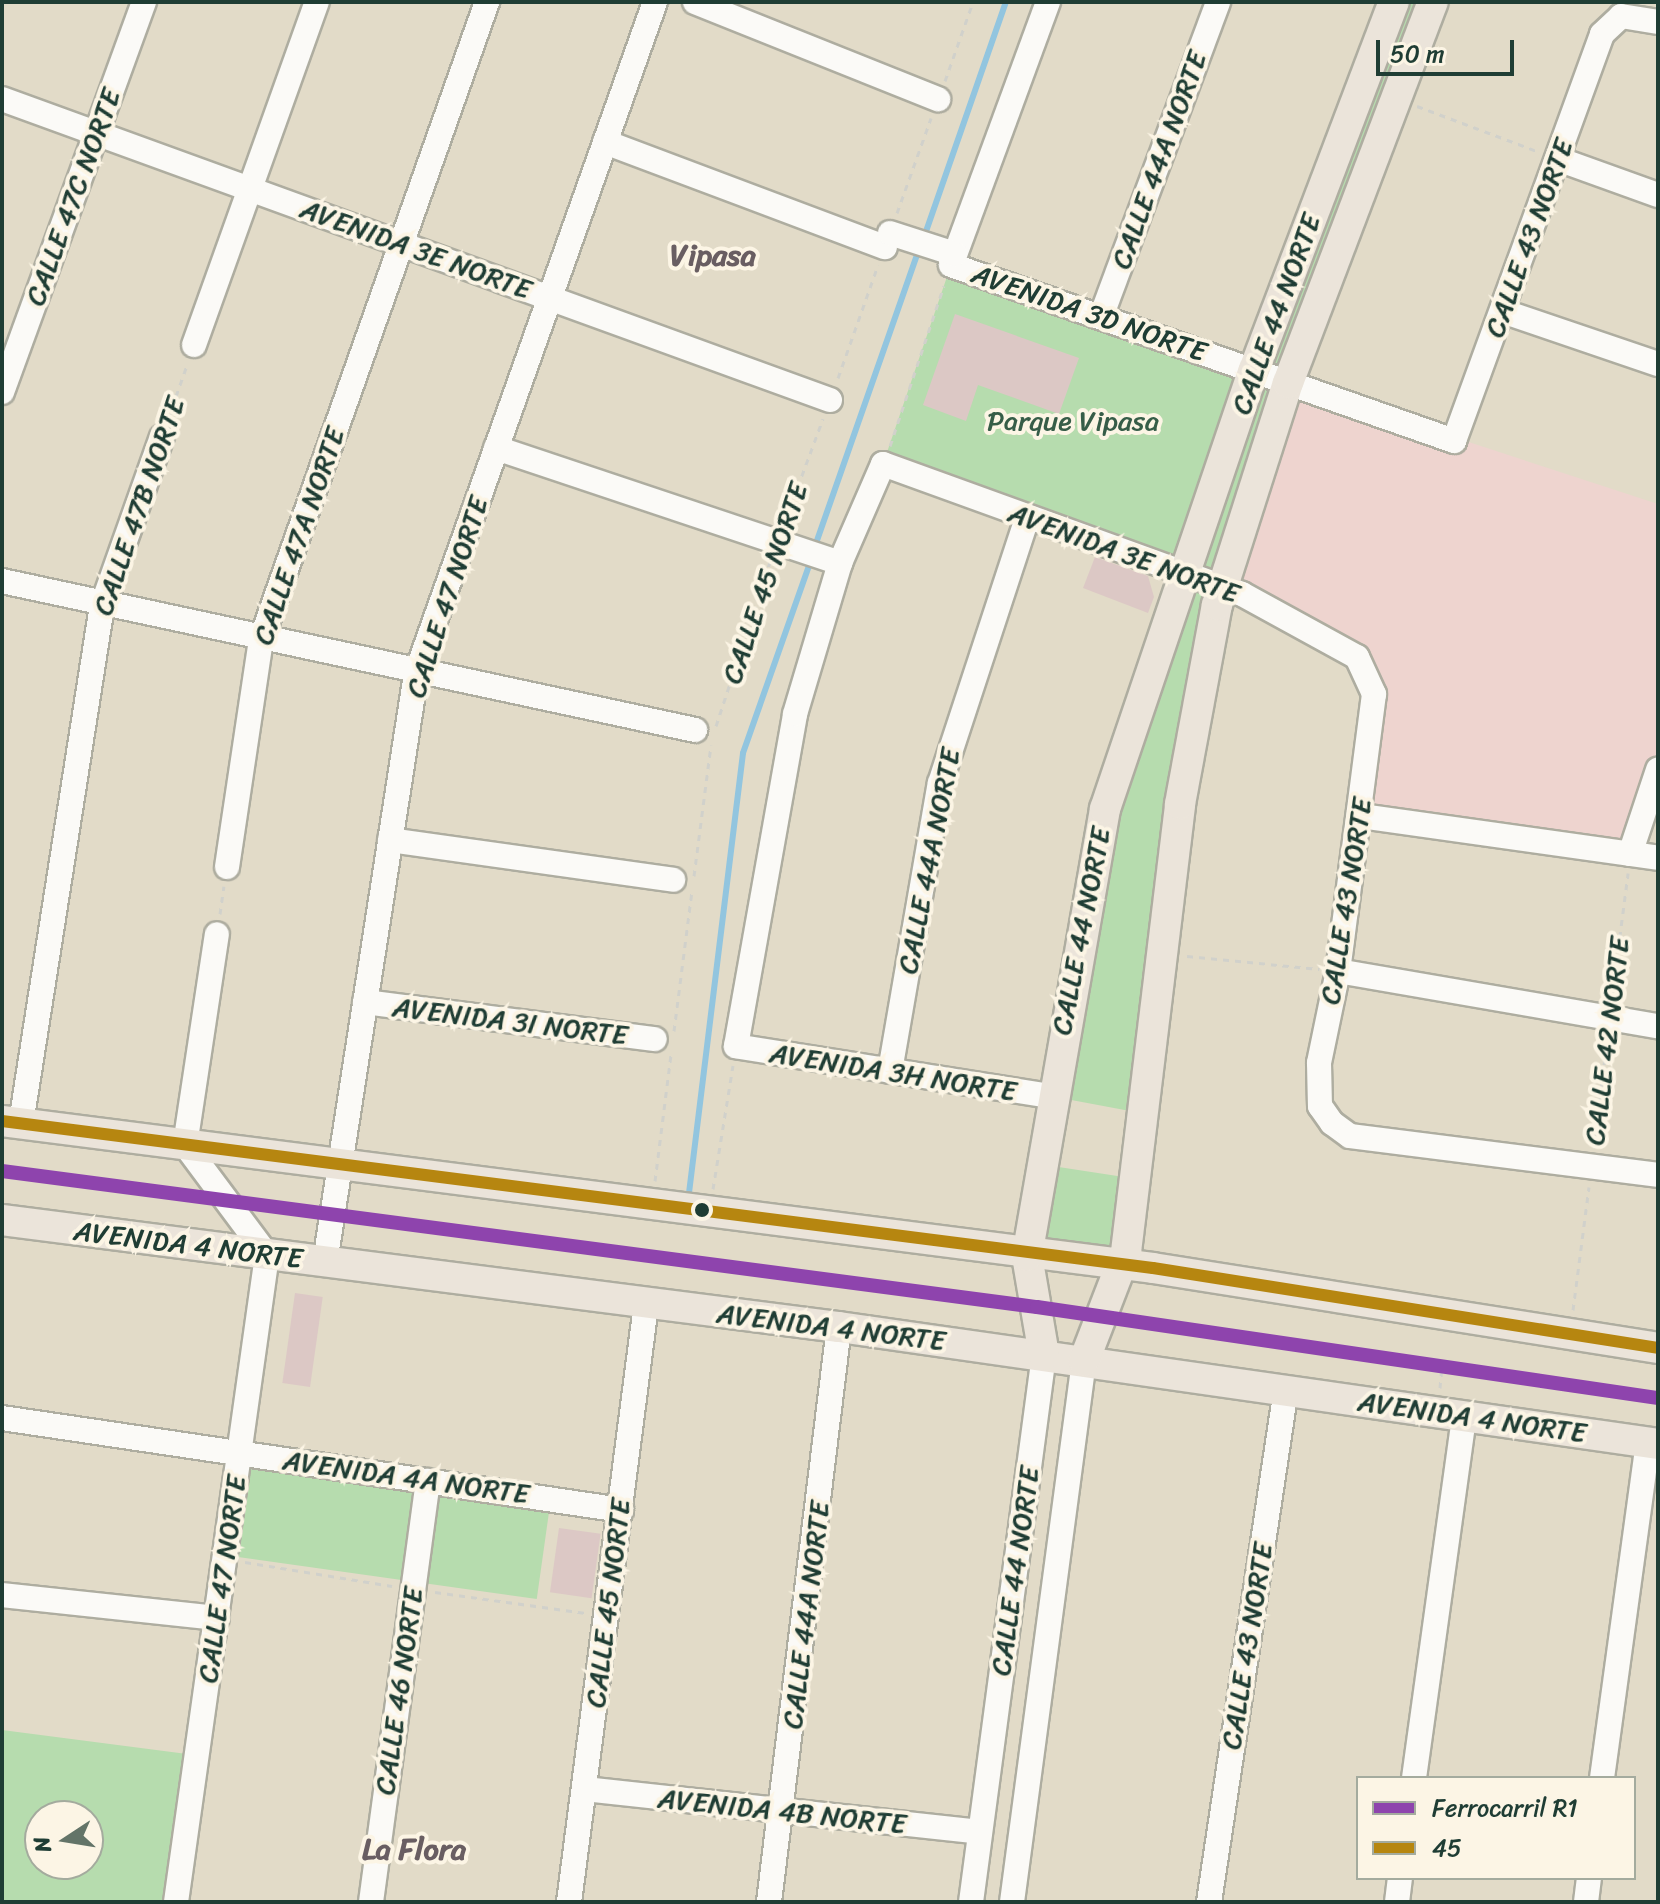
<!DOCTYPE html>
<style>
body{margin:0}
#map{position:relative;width:1660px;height:1904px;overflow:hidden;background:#e2dbc8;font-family:Sriracha,sans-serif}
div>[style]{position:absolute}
.built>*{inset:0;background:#eed4cf}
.green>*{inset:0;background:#b6dcae;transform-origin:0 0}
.stream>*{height:6px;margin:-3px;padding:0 3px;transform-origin:3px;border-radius:3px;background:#92c5df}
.building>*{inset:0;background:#dcc8c5;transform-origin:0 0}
.path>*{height:3px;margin-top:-1.5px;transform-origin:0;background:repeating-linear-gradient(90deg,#d1d1cb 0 6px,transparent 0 12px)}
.roads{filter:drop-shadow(2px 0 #aeada0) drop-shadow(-2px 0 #aeada0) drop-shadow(0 2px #aeada0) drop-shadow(0 -2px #aeada0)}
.minor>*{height:24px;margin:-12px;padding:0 12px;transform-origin:12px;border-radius:12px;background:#fbfaf7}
.major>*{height:30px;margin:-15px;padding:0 15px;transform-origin:15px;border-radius:15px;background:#ebe4da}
.bus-1>*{height:12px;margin:-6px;padding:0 6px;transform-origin:6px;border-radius:6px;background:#b68610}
.rail-1>*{height:14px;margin:-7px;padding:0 7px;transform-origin:7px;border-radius:7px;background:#8e44ad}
.dots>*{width:22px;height:22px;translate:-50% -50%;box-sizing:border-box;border:4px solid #fcf5e5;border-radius:50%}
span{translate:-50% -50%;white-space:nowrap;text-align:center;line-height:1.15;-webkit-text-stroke:8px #fcf5e5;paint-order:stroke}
.street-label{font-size:28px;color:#1f3d34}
.park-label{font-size:28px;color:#365d48}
.neighbourhood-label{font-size:30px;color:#695e62;font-weight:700}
.frame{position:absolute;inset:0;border:4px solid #1f3d34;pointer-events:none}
.legend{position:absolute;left:1356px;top:1776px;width:280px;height:104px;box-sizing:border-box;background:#fcf5e5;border:2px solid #a4ab9e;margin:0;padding:10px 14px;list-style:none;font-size:24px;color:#1f3d34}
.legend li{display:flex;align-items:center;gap:16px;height:40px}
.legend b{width:40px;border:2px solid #a4ab9e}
.north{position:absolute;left:24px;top:1800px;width:80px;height:80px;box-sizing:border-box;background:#fcf5e5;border:2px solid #a4ab9e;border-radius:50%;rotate:258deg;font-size:22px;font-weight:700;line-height:32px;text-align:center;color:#1f3d34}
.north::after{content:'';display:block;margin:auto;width:28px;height:36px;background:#637468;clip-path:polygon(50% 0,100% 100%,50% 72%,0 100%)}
.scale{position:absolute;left:1376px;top:40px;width:138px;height:36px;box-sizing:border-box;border:4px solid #1f3d34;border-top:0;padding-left:10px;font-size:24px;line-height:28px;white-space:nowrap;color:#1f3d34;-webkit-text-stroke:6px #fcf5e5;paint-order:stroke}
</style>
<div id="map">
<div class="built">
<i style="clip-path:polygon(1288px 383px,1658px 504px,1658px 770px,1630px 854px,1361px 816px,1367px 674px,1242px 594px,1228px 567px)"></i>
</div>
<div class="green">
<i style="clip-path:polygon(1394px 2px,1433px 2px,1228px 567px,1146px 1114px,1050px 1096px,1105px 809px,1185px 574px,883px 464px,951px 265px,1254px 370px)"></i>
<i style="clip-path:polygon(1039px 1164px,1137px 1179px,1126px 1252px,1027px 1256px)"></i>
<i style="left:244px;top:1462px;width:309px;height:95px;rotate:8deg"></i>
<i style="clip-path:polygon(evenodd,2px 1730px,187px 1754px,166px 1902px,2px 1902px,2px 1730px,40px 1816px,88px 1816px,88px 1864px,40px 1864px,40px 1816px)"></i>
</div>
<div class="stream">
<i style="left:923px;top:240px;width:252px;rotate:-70.8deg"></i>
<i style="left:814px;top:549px;width:317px;rotate:-70.7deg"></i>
<i style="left:689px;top:1193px;width:443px;rotate:-83deg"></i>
<i style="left:743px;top:753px;width:205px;rotate:-70.6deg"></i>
</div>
<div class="building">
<i style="clip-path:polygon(955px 314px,1079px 358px,1059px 414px,978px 385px,966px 421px,923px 405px)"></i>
<i style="clip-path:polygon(1095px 557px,1148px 576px,1154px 597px,1148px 613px,1083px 588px)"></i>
<i style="left:295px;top:1293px;width:28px;height:91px;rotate:8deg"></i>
<i style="left:559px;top:1528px;width:42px;height:65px;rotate:8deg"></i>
</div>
<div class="path">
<i style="left:945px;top:81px;width:84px;rotate:-70.5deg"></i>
<i style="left:1417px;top:106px;width:128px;rotate:20.6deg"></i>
<i style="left:897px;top:213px;width:101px;rotate:-70.3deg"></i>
<i style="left:838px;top:378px;width:120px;rotate:-70.5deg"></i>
<i style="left:168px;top:419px;width:57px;rotate:-70.6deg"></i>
<i style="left:890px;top:446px;width:169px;rotate:-71.4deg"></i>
<i style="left:785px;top:521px;width:109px;rotate:-69.6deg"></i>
<i style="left:716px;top:726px;width:173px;rotate:-71.8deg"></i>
<i style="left:694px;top:876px;width:132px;rotate:-82.6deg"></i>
<i style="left:220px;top:914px;width:28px;rotate:-82deg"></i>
<i style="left:1187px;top:956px;width:133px;rotate:5.6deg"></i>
<i style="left:1612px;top:997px;width:125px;rotate:-82.6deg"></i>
<i style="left:674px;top:1031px;width:141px;rotate:-82.7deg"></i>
<i style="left:1594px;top:1148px;width:109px;rotate:-83.1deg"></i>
<i style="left:655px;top:1181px;width:128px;rotate:-82.8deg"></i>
<i style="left:713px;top:1189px;width:125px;rotate:-80.8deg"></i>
<i style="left:1573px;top:1310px;width:124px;rotate:-82.6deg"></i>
<i style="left:1440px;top:1388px;width:21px;rotate:-85deg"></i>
<i style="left:245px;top:1562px;width:149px;rotate:9.3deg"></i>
<i style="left:435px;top:1592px;width:152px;rotate:7.9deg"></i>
</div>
<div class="roads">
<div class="minor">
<i style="left:695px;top:2px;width:262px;rotate:21.8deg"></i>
<i style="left:1048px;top:2px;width:280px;rotate:110.2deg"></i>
<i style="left:951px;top:265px;width:533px;rotate:19.28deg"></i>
<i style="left:1454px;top:441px;width:433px;rotate:-70deg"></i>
<i style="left:1602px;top:34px;width:26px;rotate:-43deg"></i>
<i style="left:1621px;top:16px;width:37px;rotate:9deg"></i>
<i style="left:2px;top:99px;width:881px;rotate:19.98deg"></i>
<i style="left:605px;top:142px;width:299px;rotate:20.6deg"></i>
<i style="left:1558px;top:159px;width:106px;rotate:19.8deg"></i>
<i style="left:890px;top:233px;width:68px;rotate:17.9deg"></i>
<i style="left:1502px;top:311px;width:165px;rotate:18.8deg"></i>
<i style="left:1101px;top:317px;width:336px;rotate:-69.6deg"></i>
<i style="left:194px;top:345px;width:364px;rotate:-70.3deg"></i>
<i style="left:2px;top:392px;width:415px;rotate:-70deg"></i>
<i style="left:496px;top:448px;width:363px;rotate:18.5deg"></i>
<i style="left:2px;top:581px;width:709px;rotate:12.13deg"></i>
<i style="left:1361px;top:816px;width:300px;rotate:8deg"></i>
<i style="left:390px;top:840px;width:286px;rotate:8deg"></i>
<i style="left:1630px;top:854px;width:89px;rotate:-71.6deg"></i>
<i style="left:227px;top:867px;width:230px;rotate:-81.5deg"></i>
<i style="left:261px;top:640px;width:677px;rotate:-70.49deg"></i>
<i style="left:1338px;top:971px;width:325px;rotate:9.8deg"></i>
<i style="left:365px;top:1002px;width:292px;rotate:7.3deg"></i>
<i style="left:890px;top:1071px;width:292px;rotate:-80.2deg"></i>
<i style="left:940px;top:783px;width:279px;rotate:-71.8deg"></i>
<i style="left:1050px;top:1096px;width:318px;rotate:-171deg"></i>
<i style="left:736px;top:1046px;width:337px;rotate:-79.9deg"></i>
<i style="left:795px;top:714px;width:158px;rotate:-73.4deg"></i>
<i style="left:840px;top:563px;width:108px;rotate:-66.5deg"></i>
<i style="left:883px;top:464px;width:382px;rotate:19.9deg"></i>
<i style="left:1242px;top:594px;width:131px;rotate:28.7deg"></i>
<i style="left:1357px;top:657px;width:41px;rotate:65.3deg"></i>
<i style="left:1374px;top:694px;width:279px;rotate:97.4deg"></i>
<i style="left:1338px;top:971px;width:94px;rotate:101.7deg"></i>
<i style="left:1319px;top:1063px;width:43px;rotate:88.7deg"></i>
<i style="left:1320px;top:1106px;width:21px;rotate:55deg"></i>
<i style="left:1332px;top:1123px;width:22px;rotate:36deg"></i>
<i style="left:1350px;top:1136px;width:310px;rotate:7.2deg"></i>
<i style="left:21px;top:1123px;width:523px;rotate:-81.1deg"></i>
<i style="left:102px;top:606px;width:179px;rotate:-70.5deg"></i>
<i style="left:325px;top:1262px;width:595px;rotate:-81.2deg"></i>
<i style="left:416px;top:674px;width:713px;rotate:-70.42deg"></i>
<i style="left:2px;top:1418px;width:626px;rotate:8.45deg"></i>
<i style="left:2px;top:1595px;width:216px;rotate:6.1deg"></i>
<i style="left:1414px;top:1778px;width:365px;rotate:-82.1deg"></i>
<i style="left:1602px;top:1778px;width:339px;rotate:-82.2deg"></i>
<i style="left:585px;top:1789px;width:397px;rotate:6.2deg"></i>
<i style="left:176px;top:1902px;width:653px;rotate:-81.99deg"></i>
<i style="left:267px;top:1255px;width:137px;rotate:-126.7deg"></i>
<i style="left:185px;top:1145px;width:213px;rotate:-81.4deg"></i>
<i style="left:371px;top:1902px;width:425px;rotate:-82.3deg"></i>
<i style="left:569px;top:1902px;width:602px;rotate:-82.65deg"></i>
<i style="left:769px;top:1902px;width:579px;rotate:-83.06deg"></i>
<i style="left:971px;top:1902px;width:552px;rotate:-82.4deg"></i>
<i style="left:1012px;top:1902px;width:546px;rotate:-82.42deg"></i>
<i style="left:1209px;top:1902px;width:519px;rotate:-81.46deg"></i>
<i style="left:1397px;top:1902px;width:24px;rotate:-83deg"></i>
<i style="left:1586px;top:1902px;width:24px;rotate:-83deg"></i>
</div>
<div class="major">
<i style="left:2px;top:1121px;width:1160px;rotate:7.28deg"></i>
<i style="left:1153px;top:1268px;width:511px;rotate:9deg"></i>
<i style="left:2px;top:1220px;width:844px;rotate:7.29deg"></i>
<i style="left:839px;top:1327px;width:827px;rotate:8.13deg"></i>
<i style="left:1044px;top:1355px;width:100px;rotate:-99.7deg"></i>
<i style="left:1027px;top:1256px;width:454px;rotate:-80.1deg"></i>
<i style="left:1105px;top:809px;width:464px;rotate:-71.3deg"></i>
<i style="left:1254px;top:370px;width:394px;rotate:-69.2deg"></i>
<i style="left:1084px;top:1361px;width:117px;rotate:-68.9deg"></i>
<i style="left:1126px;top:1252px;width:451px;rotate:-83.1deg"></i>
<i style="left:1180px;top:804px;width:202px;rotate:-79.5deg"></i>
<i style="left:1217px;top:605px;width:233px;rotate:-72.3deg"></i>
<i style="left:1288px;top:383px;width:408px;rotate:-69.2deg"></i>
</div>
</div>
<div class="bus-1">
<i style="left:2px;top:1121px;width:1160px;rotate:7.28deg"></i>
<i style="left:1153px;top:1268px;width:511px;rotate:9deg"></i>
</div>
<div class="rail-1">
<i style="left:2px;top:1171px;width:1044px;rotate:7.49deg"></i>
<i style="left:1037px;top:1307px;width:628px;rotate:8.34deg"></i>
</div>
<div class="dots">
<i style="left:702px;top:1210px;background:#1f3d34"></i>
</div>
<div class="street-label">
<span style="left:1159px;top:160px;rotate:-70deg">CALLE 44A NORTE</span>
<span style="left:73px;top:197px;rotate:-70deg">CALLE 47C NORTE</span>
<span style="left:1529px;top:238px;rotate:-70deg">CALLE 43 NORTE</span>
<span style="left:416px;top:249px;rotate:20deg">AVENIDA 3E NORTE</span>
<span style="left:1089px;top:313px;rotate:19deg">AVENIDA 3D NORTE</span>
<span style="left:1276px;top:314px;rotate:-70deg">CALLE 44 NORTE</span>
<span style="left:139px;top:506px;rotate:-71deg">CALLE 47B NORTE</span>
<span style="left:299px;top:536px;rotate:-71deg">CALLE 47A NORTE</span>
<span style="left:1124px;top:553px;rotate:20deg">AVENIDA 3E NORTE</span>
<span style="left:765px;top:583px;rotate:-71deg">CALLE 45 NORTE</span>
<span style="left:447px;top:597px;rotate:-72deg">CALLE 47 NORTE</span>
<span style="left:929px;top:861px;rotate:-79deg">CALLE 44A NORTE</span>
<span style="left:1346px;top:901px;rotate:-81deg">CALLE 43 NORTE</span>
<span style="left:1081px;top:931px;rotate:-79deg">CALLE 44 NORTE</span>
<span style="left:510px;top:1021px;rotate:7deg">AVENIDA 3I NORTE</span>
<span style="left:1607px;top:1041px;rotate:-83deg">CALLE 42 NORTE</span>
<span style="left:893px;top:1072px;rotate:9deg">AVENIDA 3H NORTE</span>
<span style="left:188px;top:1245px;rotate:7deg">AVENIDA 4 NORTE</span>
<span style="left:831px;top:1327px;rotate:7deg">AVENIDA 4 NORTE</span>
<span style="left:1472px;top:1417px;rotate:8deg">AVENIDA 4 NORTE</span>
<span style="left:406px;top:1477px;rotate:8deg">AVENIDA 4A NORTE</span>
<span style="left:1015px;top:1571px;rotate:-82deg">CALLE 44 NORTE</span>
<span style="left:222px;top:1579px;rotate:-82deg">CALLE 47 NORTE</span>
<span style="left:608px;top:1603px;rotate:-83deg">CALLE 45 NORTE</span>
<span style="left:806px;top:1615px;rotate:-83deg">CALLE 44A NORTE</span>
<span style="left:1247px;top:1646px;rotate:-81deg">CALLE 43 NORTE</span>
<span style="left:399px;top:1691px;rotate:-82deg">CALLE 46 NORTE</span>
<span style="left:782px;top:1811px;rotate:6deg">AVENIDA 4B NORTE</span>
</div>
<div class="park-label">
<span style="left:1073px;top:421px">Parque Vipasa</span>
</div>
<div class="neighbourhood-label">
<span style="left:713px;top:255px">Vipasa</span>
<span style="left:414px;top:1849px">La Flora</span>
</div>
<div class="frame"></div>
<ul class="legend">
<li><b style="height:10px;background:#8e44ad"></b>Ferrocarril R1</li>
<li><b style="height:10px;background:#b68610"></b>45</li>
</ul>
<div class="north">N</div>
<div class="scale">50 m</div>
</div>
